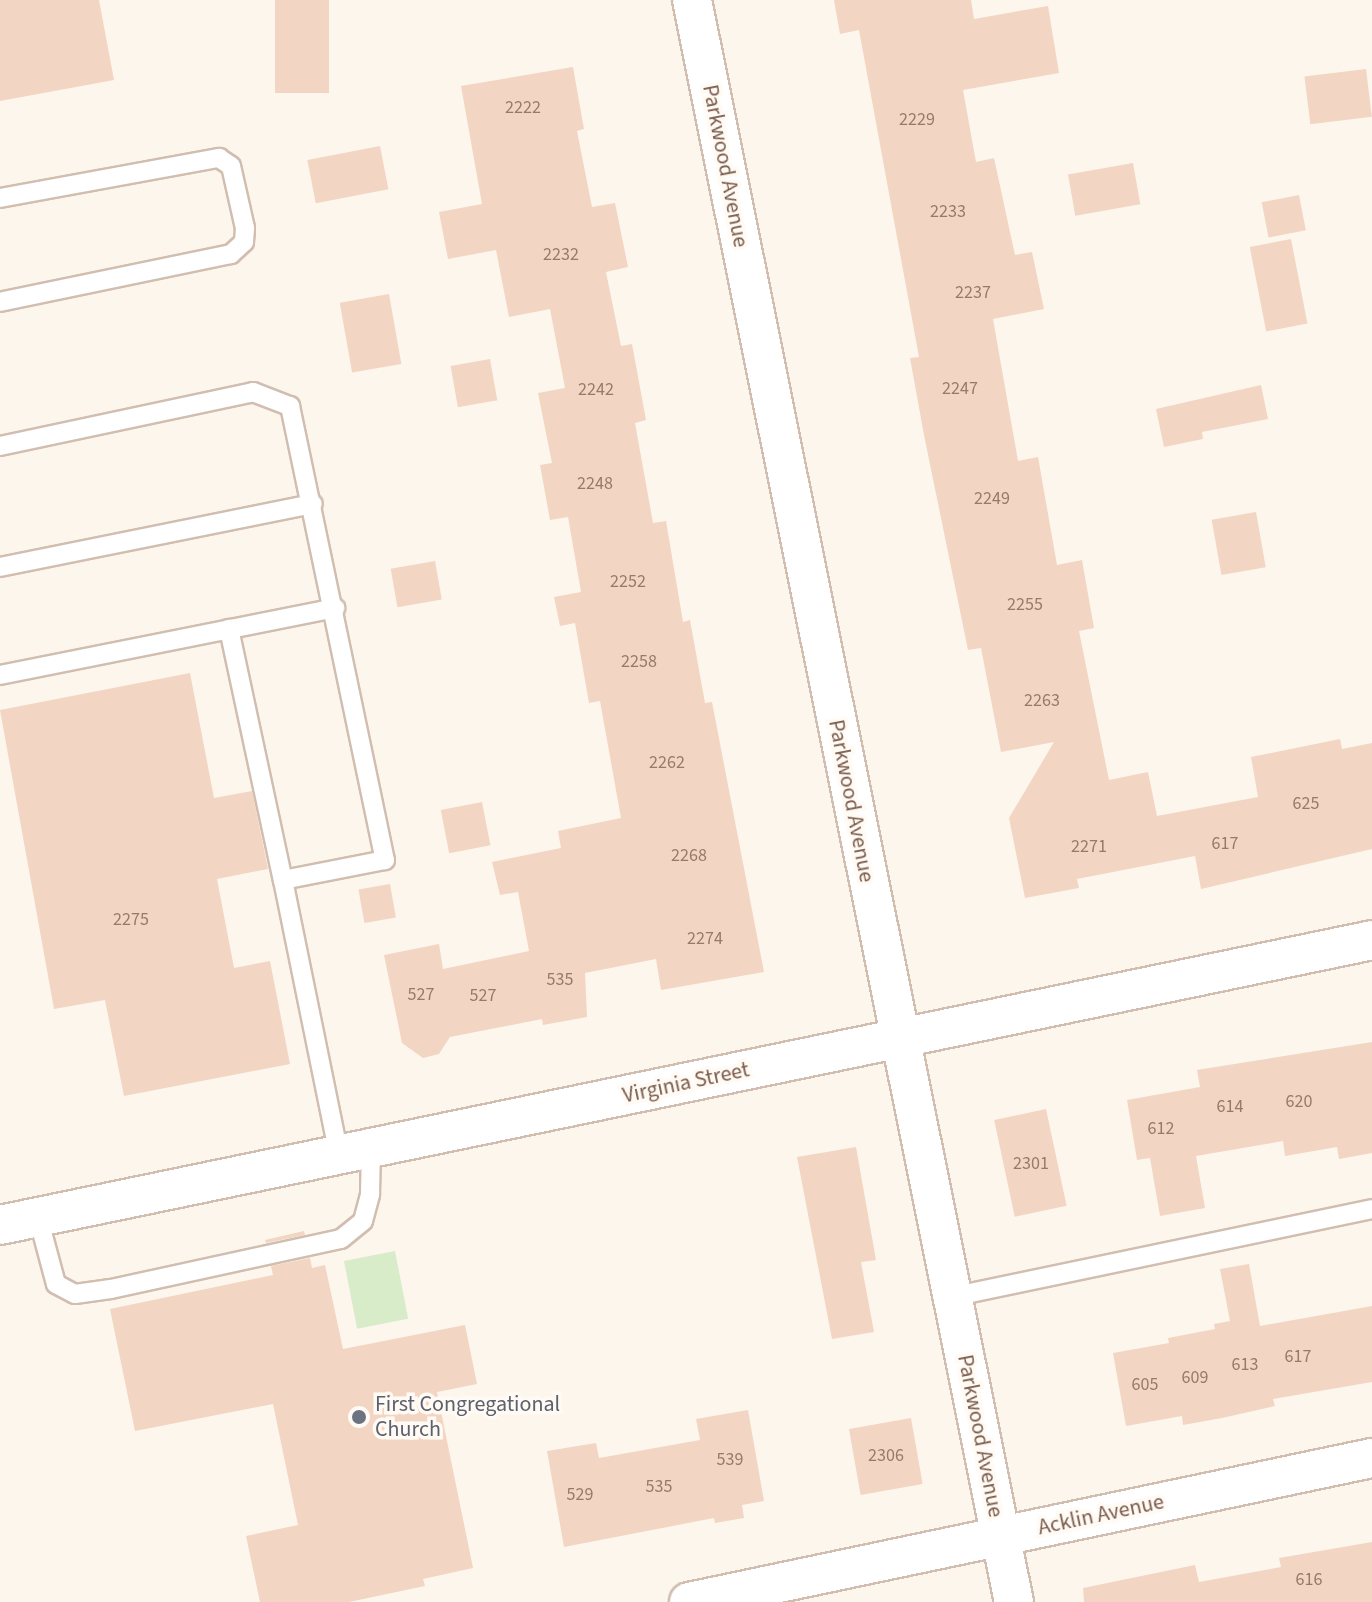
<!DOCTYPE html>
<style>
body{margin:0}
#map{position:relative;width:1372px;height:1602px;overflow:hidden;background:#fdf6ec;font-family:"Source Sans 3",sans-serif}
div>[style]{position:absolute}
.green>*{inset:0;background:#d8ecc9;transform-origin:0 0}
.building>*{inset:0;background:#f3d5c3;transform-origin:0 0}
.roads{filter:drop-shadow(2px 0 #d1beb0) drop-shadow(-2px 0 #d1beb0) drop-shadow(0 2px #d1beb0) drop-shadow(0 -2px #d1beb0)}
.lane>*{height:18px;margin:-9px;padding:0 9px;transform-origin:9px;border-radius:9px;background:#fff}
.street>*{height:38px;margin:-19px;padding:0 19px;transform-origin:19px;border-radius:19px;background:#fff}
.dots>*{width:22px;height:22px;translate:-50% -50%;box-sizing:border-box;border:4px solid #fffaf3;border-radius:50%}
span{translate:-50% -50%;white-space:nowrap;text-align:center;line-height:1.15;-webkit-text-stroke:7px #fffaf3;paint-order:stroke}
.number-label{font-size:18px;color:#987a6a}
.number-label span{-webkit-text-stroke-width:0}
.street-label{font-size:22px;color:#7a5c4d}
.worship-label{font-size:22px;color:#5b616d}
.left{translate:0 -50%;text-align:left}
</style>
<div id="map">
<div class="green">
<i style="left:395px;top:1251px;width:69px;height:52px;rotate:79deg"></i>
</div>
<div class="building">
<i style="clip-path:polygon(0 0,99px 0,114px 80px,0 101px)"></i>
<i style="left:275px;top:0;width:54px;height:93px"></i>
<i style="clip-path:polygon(834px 0,971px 0,974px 19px,1048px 6px,1059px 73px,963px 90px,976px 162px,994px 158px,1015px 255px,1032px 252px,1044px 309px,993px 319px,1018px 461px,1038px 457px,1057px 565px,1082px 560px,1094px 628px,1079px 631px,1109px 780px,1148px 772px,1157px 816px,1258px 797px,1251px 757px,1340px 739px,1342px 749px,1372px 743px,1372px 849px,1201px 889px,1195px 856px,1077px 879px,1079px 888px,1025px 898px,1009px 818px,1054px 742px,1001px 752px,981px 648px,968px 650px,924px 435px,910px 358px,919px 357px,859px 30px,840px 34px)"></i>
<i style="clip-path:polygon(573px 67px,584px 129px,577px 131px,592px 207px,615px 203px,628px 267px,606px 272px,621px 346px,632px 344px,646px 420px,635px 423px,653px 523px,666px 521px,683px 622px,690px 620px,705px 703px,712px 702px,764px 972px,661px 990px,656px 959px,585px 973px,587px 1017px,543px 1025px,542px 1019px,450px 1037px,439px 1054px,423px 1058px,402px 1043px,384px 955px,439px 944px,443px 969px,529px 951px,518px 892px,500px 895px,492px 862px,561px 848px,558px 831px,621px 818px,600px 701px,589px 703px,575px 623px,560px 626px,554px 597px,581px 592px,568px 517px,550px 520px,540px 465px,552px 463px,538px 393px,565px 388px,550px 309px,509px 317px,496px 250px,448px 259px,439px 212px,482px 204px,461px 86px)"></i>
<i style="left:1366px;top:69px;width:48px;height:62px;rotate:83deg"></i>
<i style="left:380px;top:146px;width:44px;height:74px;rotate:79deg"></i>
<i style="left:1133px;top:163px;width:42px;height:66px;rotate:80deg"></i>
<i style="left:1299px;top:195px;width:36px;height:38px;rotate:79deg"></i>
<i style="left:1291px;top:239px;width:86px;height:42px;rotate:79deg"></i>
<i style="left:389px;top:294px;width:71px;height:50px;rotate:80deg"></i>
<i style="left:490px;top:359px;width:42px;height:40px;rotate:80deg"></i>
<i style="clip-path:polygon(1261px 385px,1268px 419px,1202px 432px,1203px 439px,1164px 447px,1156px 409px)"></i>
<i style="left:1256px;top:512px;width:56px;height:45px;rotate:80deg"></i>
<i style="left:435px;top:561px;width:39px;height:45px;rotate:80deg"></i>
<i style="clip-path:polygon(190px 673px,214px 798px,252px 791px,268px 869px,217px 879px,234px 968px,270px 961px,290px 1064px,124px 1096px,105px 1000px,54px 1009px,0 710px)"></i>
<i style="left:482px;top:802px;width:44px;height:42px;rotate:79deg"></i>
<i style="left:390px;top:884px;width:34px;height:32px;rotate:80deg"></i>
<i style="clip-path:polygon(1372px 1042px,1372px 1153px,1339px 1159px,1337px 1147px,1285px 1156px,1283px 1141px,1196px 1156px,1205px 1208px,1160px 1216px,1150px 1158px,1137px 1160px,1127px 1100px,1200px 1087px,1197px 1070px)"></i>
<i style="left:1046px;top:1109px;width:99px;height:53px;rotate:78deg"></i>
<i style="clip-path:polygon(856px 1147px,876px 1260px,861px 1262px,874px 1332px,832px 1339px,797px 1157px)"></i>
<i style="clip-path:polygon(304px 1231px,305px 1235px,266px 1243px,265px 1240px)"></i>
<i style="clip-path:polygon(310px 1258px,312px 1268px,325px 1265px,343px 1349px,465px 1325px,477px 1384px,437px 1392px,473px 1568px,423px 1579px,425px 1586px,349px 1602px,260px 1602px,246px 1536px,298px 1525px,273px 1404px,135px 1431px,110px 1309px,273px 1275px,271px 1266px)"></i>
<i style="clip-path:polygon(1249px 1264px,1260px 1326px,1372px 1306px,1372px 1382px,1273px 1399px,1275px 1406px,1222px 1418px,1183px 1425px,1182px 1416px,1126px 1426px,1113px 1353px,1169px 1343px,1168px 1338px,1215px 1329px,1214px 1324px,1230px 1321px,1220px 1269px)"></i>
<i style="clip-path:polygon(748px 1410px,764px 1501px,742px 1505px,744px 1518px,715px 1523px,714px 1518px,564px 1547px,547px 1451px,596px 1443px,599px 1458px,700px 1440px,696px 1419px)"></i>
<i style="left:911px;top:1418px;width:67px;height:63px;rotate:80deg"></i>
<i style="clip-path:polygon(1372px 1542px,1372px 1602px,1084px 1602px,1083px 1588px,1195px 1565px,1199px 1582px,1281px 1567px,1279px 1558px)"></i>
</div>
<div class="roads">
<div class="lane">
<i style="left:0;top:198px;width:223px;rotate:-10.4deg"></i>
<i style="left:219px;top:158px;width:14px;rotate:34deg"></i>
<i style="left:231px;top:166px;width:64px;rotate:77.3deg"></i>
<i style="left:245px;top:228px;width:14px;rotate:94deg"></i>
<i style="left:244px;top:242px;width:18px;rotate:137deg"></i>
<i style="left:231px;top:254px;width:236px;rotate:168.3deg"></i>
<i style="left:0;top:446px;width:259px;rotate:-12deg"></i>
<i style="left:253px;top:392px;width:40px;rotate:21deg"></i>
<i style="left:290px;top:406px;width:464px;rotate:78.2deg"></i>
<i style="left:385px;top:860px;width:104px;rotate:168.9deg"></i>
<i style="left:283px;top:880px;width:281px;rotate:78.5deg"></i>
<i style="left:0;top:567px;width:319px;rotate:-11.4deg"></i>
<i style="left:229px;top:629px;width:257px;rotate:77.9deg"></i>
<i style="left:0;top:675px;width:342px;rotate:-11.3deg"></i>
<i style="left:38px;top:1217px;width:69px;rotate:75deg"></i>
<i style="left:56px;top:1284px;width:21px;rotate:28deg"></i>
<i style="left:75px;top:1294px;width:36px;rotate:-8deg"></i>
<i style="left:111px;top:1289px;width:235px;rotate:-12.3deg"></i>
<i style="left:341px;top:1239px;width:28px;rotate:-39deg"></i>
<i style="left:363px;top:1221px;width:28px;rotate:-75deg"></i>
<i style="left:370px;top:1194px;width:46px;rotate:-88.8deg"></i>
<i style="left:951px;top:1297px;width:430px;rotate:-11.8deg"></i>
</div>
<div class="street">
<i style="left:692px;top:0;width:1634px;rotate:78.64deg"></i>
<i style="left:0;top:1225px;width:1401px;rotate:-11.73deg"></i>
<i style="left:689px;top:1602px;width:698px;rotate:-11.91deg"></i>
</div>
</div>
<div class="dots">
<i style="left:359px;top:1417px;background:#6b7280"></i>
</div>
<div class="number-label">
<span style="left:523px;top:108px">2222</span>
<span style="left:917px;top:120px">2229</span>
<span style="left:948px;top:212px">2233</span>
<span style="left:561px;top:255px">2232</span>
<span style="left:973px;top:293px">2237</span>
<span style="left:960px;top:389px">2247</span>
<span style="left:596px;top:390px">2242</span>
<span style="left:595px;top:484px">2248</span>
<span style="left:992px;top:499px">2249</span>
<span style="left:628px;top:582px">2252</span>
<span style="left:1025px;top:605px">2255</span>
<span style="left:639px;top:662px">2258</span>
<span style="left:1042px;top:701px">2263</span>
<span style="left:667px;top:763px">2262</span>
<span style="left:1306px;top:804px">625</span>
<span style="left:1225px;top:844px">617</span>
<span style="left:1089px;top:847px">2271</span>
<span style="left:689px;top:856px">2268</span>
<span style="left:131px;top:920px">2275</span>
<span style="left:705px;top:939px">2274</span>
<span style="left:560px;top:980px">535</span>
<span style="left:421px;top:995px">527</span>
<span style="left:483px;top:996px">527</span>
<span style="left:1299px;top:1102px">620</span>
<span style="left:1230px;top:1107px">614</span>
<span style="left:1161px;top:1129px">612</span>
<span style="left:1031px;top:1164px">2301</span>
<span style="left:1298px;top:1357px">617</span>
<span style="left:1245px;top:1365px">613</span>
<span style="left:1195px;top:1378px">609</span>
<span style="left:1145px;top:1385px">605</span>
<span style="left:886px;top:1456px">2306</span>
<span style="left:730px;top:1460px">539</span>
<span style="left:659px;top:1487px">535</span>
<span style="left:580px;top:1495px">529</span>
<span style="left:1309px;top:1580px">616</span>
</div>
<div class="street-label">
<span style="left:725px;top:166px;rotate:79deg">Parkwood Avenue</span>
<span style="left:851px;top:801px;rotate:79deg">Parkwood Avenue</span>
<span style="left:686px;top:1083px;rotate:-12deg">Virginia Street</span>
<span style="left:980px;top:1436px;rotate:79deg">Parkwood Avenue</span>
<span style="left:1101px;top:1515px;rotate:-12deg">Acklin Avenue</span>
</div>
<div class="worship-label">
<span class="left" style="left:375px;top:1417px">First Congregational<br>Church</span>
</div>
</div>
